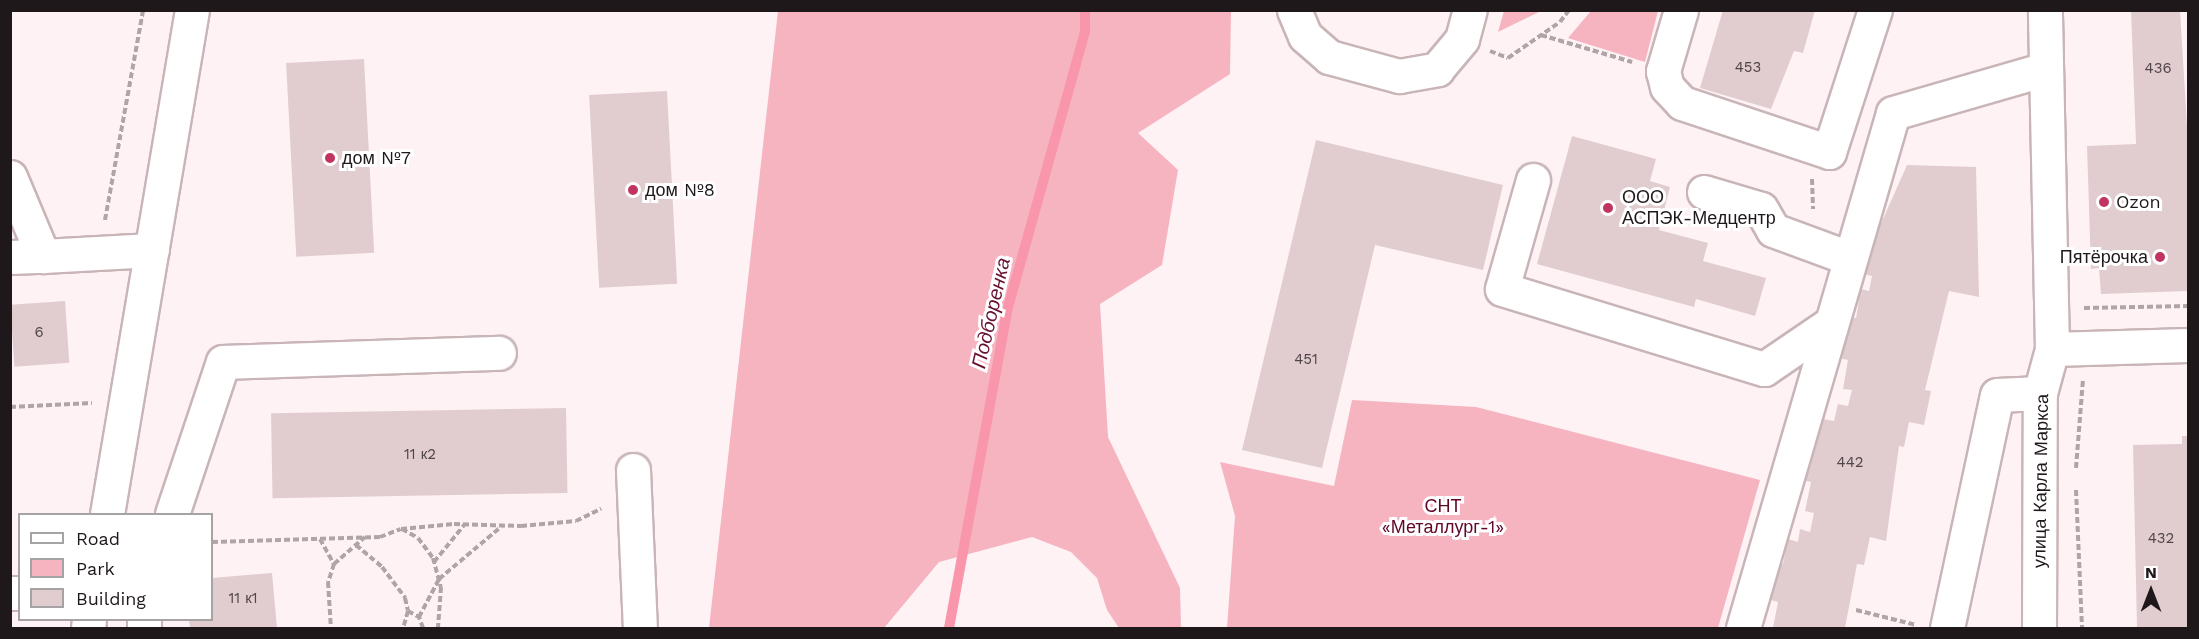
<!DOCTYPE html>
<meta charset="utf-8">
<style>
body{margin:0}
#map{position:relative;width:2199px;height:639px;overflow:hidden;background:#fef2f4;font-family:"Work Sans",sans-serif}
div>[style]{position:absolute}
.green>*{inset:0;background:#f6b3c0}
.stream>*{height:10px;margin:-5px;padding:0 5px;transform-origin:5px;border-radius:5px;background:#f996ab}
.building>*{inset:0;background:#e1cdd0;transform-origin:0 0}
.path>*{height:4px;margin-top:-2px;transform-origin:0;background:repeating-linear-gradient(90deg,#afa4a6 0 6px,transparent 0 9px)}
.roads{filter:drop-shadow(2px 0 #c9b5b8) drop-shadow(-2px 0 #c9b5b8) drop-shadow(0 2px #c9b5b8) drop-shadow(0 -2px #c9b5b8)}
.minor>*{height:33px;margin:-16.5px;padding:0 16.5px;transform-origin:16.5px;border-radius:16.5px;background:#fff}
.dots>*{width:16px;height:16px;translate:-50% -50%;box-sizing:border-box;border:3px solid #fff;border-radius:50%}
span{translate:-50% -50%;white-space:nowrap;text-align:center;line-height:1.15;-webkit-text-stroke:6px #fff;paint-order:stroke}
.number-label{font-size:15px;color:#504548}
.number-label span{-webkit-text-stroke-width:0}
.poi-label{font-size:18px;color:#1f181a}
.left{translate:0 -50%;text-align:left}
.right{translate:-100% -50%;text-align:right}
.street-label{font-size:18px;color:#1f181a}
.park-label{font-size:18px;color:#600629}
.water-label{font-size:20px;color:#67102f;font-style:italic}
.frame{position:absolute;inset:0;border:12px solid #1f181a;pointer-events:none}
.legend{position:absolute;left:18px;top:513px;width:195px;height:108px;box-sizing:border-box;background:#fff;border:2px solid #a5a3a3;margin:0;padding:8px 10px;list-style:none;font-size:18px;color:#1f181a}
.legend li{display:flex;align-items:center;gap:12px;height:30px}
.legend b{width:30px;border:2px solid #a5a3a3}
.north{position:absolute;left:2121px;top:561px;width:60px;height:60px;-webkit-text-stroke:4px #fff;paint-order:stroke;rotate:0deg;font-size:16px;font-weight:700;line-height:24px;text-align:center;color:#1f181a}
.north::after{content:'';display:block;margin:auto;width:21px;height:27px;background:#1f181a;clip-path:polygon(50% 0,100% 100%,50% 72%,0 100%)}
</style>
<div id="map">
<div class="green">
<i style="clip-path:polygon(778px 11px,1231px 11px,1230px 74px,1138px 133px,1178px 170px,1162px 265px,1100px 304px,1108px 437px,1180px 588px,1181px 628px,1119px 628px,1107px 610px,1097px 578px,1071px 552px,1032px 537px,939px 562px,884px 628px,709px 628px)"></i>
<i style="clip-path:polygon(1504px 11px,1504px 10px,1541px 11px,1498px 32px)"></i>
<i style="clip-path:polygon(1591px 11px,1658px 11px,1645px 62px,1568px 38px)"></i>
<i style="clip-path:polygon(1352px 400px,1476px 407px,1760px 480px,1718px 628px,1227px 628px,1235px 516px,1220px 462px,1334px 486px)"></i>
</div>
<div class="stream">
<i style="left:949px;top:628px;width:322px;rotate:-79.6deg"></i>
<i style="left:1007px;top:311px;width:291px;rotate:-74.4deg"></i>
<i style="left:1085px;top:31px;width:21px;rotate:-90deg"></i>
</div>
<div class="building">
<i style="clip-path:polygon(1723px 10px,1815px 10px,1803px 53px,1794px 51px,1771px 109px,1700px 88px)"></i>
<i style="clip-path:polygon(2131px 10px,2180px 10px,2188px 142px,2188px 291px,2101px 294px,2099px 268px,2091px 269px,2087px 146px,2136px 144px)"></i>
<i style="left:364px;top:59px;width:194px;height:78px;rotate:87deg"></i>
<i style="left:667px;top:91px;width:193px;height:78px;rotate:87deg"></i>
<i style="clip-path:polygon(1572px 136px,1656px 159px,1650px 181px,1670px 187px,1659px 230px,1708px 243px,1703px 261px,1766px 278px,1755px 316px,1696px 299px,1694px 307px,1537px 264px)"></i>
<i style="clip-path:polygon(1316px 140px,1503px 185px,1483px 270px,1375px 245px,1322px 468px,1242px 450px)"></i>
<i style="clip-path:polygon(1907px 165px,1976px 167px,1979px 297px,1949px 291px,1925px 390px,1931px 391px,1924px 425px,1909px 422px,1904px 447px,1899px 446px,1886px 541px,1870px 537px,1864px 565px,1857px 564px,1845px 628px,1773px 628px,1778px 602px,1767px 599px,1774px 563px,1783px 564px,1788px 539px,1798px 542px,1800px 529px,1810px 532px,1814px 513px,1805px 511px,1811px 482px,1800px 480px,1808px 437px,1818px 439px,1822px 419px,1834px 421px,1838px 404px,1848px 406px,1852px 390px,1843px 389px,1848px 360px,1838px 358px,1846px 316px,1856px 318px,1861px 289px,1869px 291px,1872px 276px,1859px 273px)"></i>
<i style="left:65px;top:301px;width:62px;height:55px;rotate:86deg"></i>
<i style="left:566px;top:408px;width:85px;height:295px;rotate:89deg"></i>
<i style="clip-path:polygon(2182px 436px,2188px 436px,2188px 628px,2137px 628px,2133px 445px,2182px 444px)"></i>
<i style="clip-path:polygon(272px 573px,277px 628px,190px 628px,189px 620px,212px 620px,212px 578px)"></i>
</div>
<div class="path">
<i style="left:1541px;top:35px;width:95px;rotate:16.5deg"></i>
<i style="left:1490px;top:51px;width:19px;rotate:21deg"></i>
<i style="left:1508px;top:58px;width:63px;rotate:-34.7deg"></i>
<i style="left:1560px;top:22px;width:15px;rotate:-53deg"></i>
<i style="left:1812px;top:179px;width:30px;rotate:88deg"></i>
<i style="left:105px;top:220px;width:213px;rotate:-79.7deg"></i>
<i style="left:2084px;top:308px;width:104px;rotate:-1.1deg"></i>
<i style="left:10px;top:407px;width:82px;rotate:-2.8deg"></i>
<i style="left:2076px;top:468px;width:88px;rotate:-85.5deg"></i>
<i style="left:2076px;top:490px;width:138px;rotate:87.5deg"></i>
<i style="left:402px;top:529px;width:18px;rotate:29deg"></i>
<i style="left:418px;top:538px;width:25px;rotate:53deg"></i>
<i style="left:433px;top:558px;width:30px;rotate:75deg"></i>
<i style="left:441px;top:587px;width:41px;rotate:94.2deg"></i>
<i style="left:320px;top:539px;width:29px;rotate:61deg"></i>
<i style="left:334px;top:564px;width:19px;rotate:108deg"></i>
<i style="left:328px;top:582px;width:46px;rotate:86.3deg"></i>
<i style="left:212px;top:542px;width:168px;rotate:-1.7deg"></i>
<i style="left:380px;top:537px;width:22px;rotate:-21deg"></i>
<i style="left:401px;top:529px;width:53px;rotate:-5.4deg"></i>
<i style="left:454px;top:524px;width:67px;rotate:1.7deg"></i>
<i style="left:521px;top:526px;width:55px;rotate:-5.2deg"></i>
<i style="left:576px;top:521px;width:28px;rotate:-26deg"></i>
<i style="left:356px;top:545px;width:34px;rotate:40deg"></i>
<i style="left:382px;top:567px;width:39px;rotate:53deg"></i>
<i style="left:405px;top:598px;width:13px;rotate:77deg"></i>
<i style="left:408px;top:611px;width:18px;rotate:106deg"></i>
<i style="left:434px;top:562px;width:49px;rotate:-50.8deg"></i>
<i style="left:334px;top:564px;width:41px;rotate:-41.1deg"></i>
<i style="left:1856px;top:610px;width:62px;rotate:14deg"></i>
<i style="left:408px;top:611px;width:13px;rotate:29deg"></i>
<i style="left:423px;top:628px;width:12px;rotate:-110deg"></i>
<i style="left:419px;top:617px;width:43px;rotate:-62.2deg"></i>
<i style="left:439px;top:579px;width:82px;rotate:-40.1deg"></i>
</div>
<div class="roads">
<div class="minor">
<i style="left:1294px;top:10px;width:28px;rotate:67deg"></i>
<i style="left:1305px;top:36px;width:32px;rotate:41deg"></i>
<i style="left:1329px;top:57px;width:73px;rotate:15.2deg"></i>
<i style="left:1399px;top:76px;width:39px;rotate:-10deg"></i>
<i style="left:1437px;top:69px;width:39px;rotate:-50deg"></i>
<i style="left:1462px;top:39px;width:30px;rotate:-75deg"></i>
<i style="left:1681px;top:10px;width:64px;rotate:106.4deg"></i>
<i style="left:1663px;top:71px;width:16px;rotate:76deg"></i>
<i style="left:1667px;top:87px;width:22px;rotate:47deg"></i>
<i style="left:1682px;top:103px;width:155px;rotate:18.4deg"></i>
<i style="left:1829px;top:152px;width:149px;rotate:-72.1deg"></i>
<i style="left:10px;top:177px;width:86px;rotate:67.3deg"></i>
<i style="left:43px;top:256px;width:109px;rotate:-3.2deg"></i>
<i style="left:1533px;top:180px;width:113px;rotate:105.9deg"></i>
<i style="left:1502px;top:289px;width:274px;rotate:17deg"></i>
<i style="left:1764px;top:369px;width:80px;rotate:-34.3deg"></i>
<i style="left:1704px;top:192px;width:59px;rotate:16.6deg"></i>
<i style="left:1761px;top:209px;width:24px;rotate:60deg"></i>
<i style="left:1773px;top:230px;width:81px;rotate:20.2deg"></i>
<i style="left:10px;top:257px;width:33px;rotate:-2deg"></i>
<i style="left:2052px;top:349px;width:136px;rotate:-1.7deg"></i>
<i style="left:633px;top:470px;width:158px;rotate:87.5deg"></i>
<i style="left:107px;top:514px;width:511px;rotate:-80.43deg"></i>
<i style="left:172px;top:514px;width:160px;rotate:-71.5deg"></i>
<i style="left:223px;top:362px;width:276px;rotate:-1.9deg"></i>
<i style="left:10px;top:593px;width:10px"></i>
<i style="left:88px;top:628px;width:8px;rotate:-83deg"></i>
<i style="left:144px;top:628px;width:8px;rotate:-90deg"></i>
<i style="left:1743px;top:628px;width:536px;rotate:-73.76deg"></i>
<i style="left:1893px;top:113px;width:158px;rotate:-16.1deg"></i>
<i style="left:1947px;top:628px;width:238px;rotate:-77.9deg"></i>
<i style="left:1997px;top:395px;width:43px;rotate:-2.7deg"></i>
<i style="left:2039px;top:628px;width:235px;rotate:-89.8deg"></i>
<i style="left:2040px;top:393px;width:46px;rotate:-74.7deg"></i>
<i style="left:2052px;top:349px;width:339px;rotate:-91.2deg"></i>
</div>
</div>
<div class="dots">
<i style="left:330px;top:158px;background:#c13361"></i>
<i style="left:633px;top:190px;background:#c13361"></i>
<i style="left:2104px;top:202px;background:#c13361"></i>
<i style="left:1608px;top:208px;background:#c13361"></i>
<i style="left:2160px;top:257px;background:#c13361"></i>
</div>
<div class="number-label">
<span style="left:1748px;top:68px">453</span>
<span style="left:2158px;top:69px">436</span>
<span style="left:39px;top:333px">6</span>
<span style="left:1306px;top:360px">451</span>
<span style="left:420px;top:455px">11 к2</span>
<span style="left:1850px;top:463px">442</span>
<span style="left:2161px;top:539px">432</span>
<span style="left:243px;top:599px">11 к1</span>
</div>
<div class="poi-label">
<span class="left" style="left:342px;top:158px">дом №7</span>
<span class="left" style="left:645px;top:190px">дом №8</span>
<span class="left" style="left:1622px;top:208px">ООО<br>АСПЭК-Медцентр</span>
<span class="left" style="left:2116px;top:202px">Ozon</span>
<span class="right" style="left:2148px;top:257px">Пятёрочка</span>
</div>
<div class="street-label">
<span style="left:2041px;top:481px;rotate:-89deg">улица Карла Маркса</span>
</div>
<div class="park-label">
<span style="left:1443px;top:517px">СНТ<br>«Металлург-1»</span>
</div>
<div class="water-label">
<span style="left:991px;top:313px;rotate:-77deg">Подборенка</span>
</div>
<div class="frame"></div>
<ul class="legend">
<li><b style="height:8px;background:#fff"></b>Road</li>
<li><b style="height:16px;background:#f6b3c0"></b>Park</li>
<li><b style="height:16px;background:#e1cdd0"></b>Building</li>
</ul>
<div class="north">N</div>
</div>
